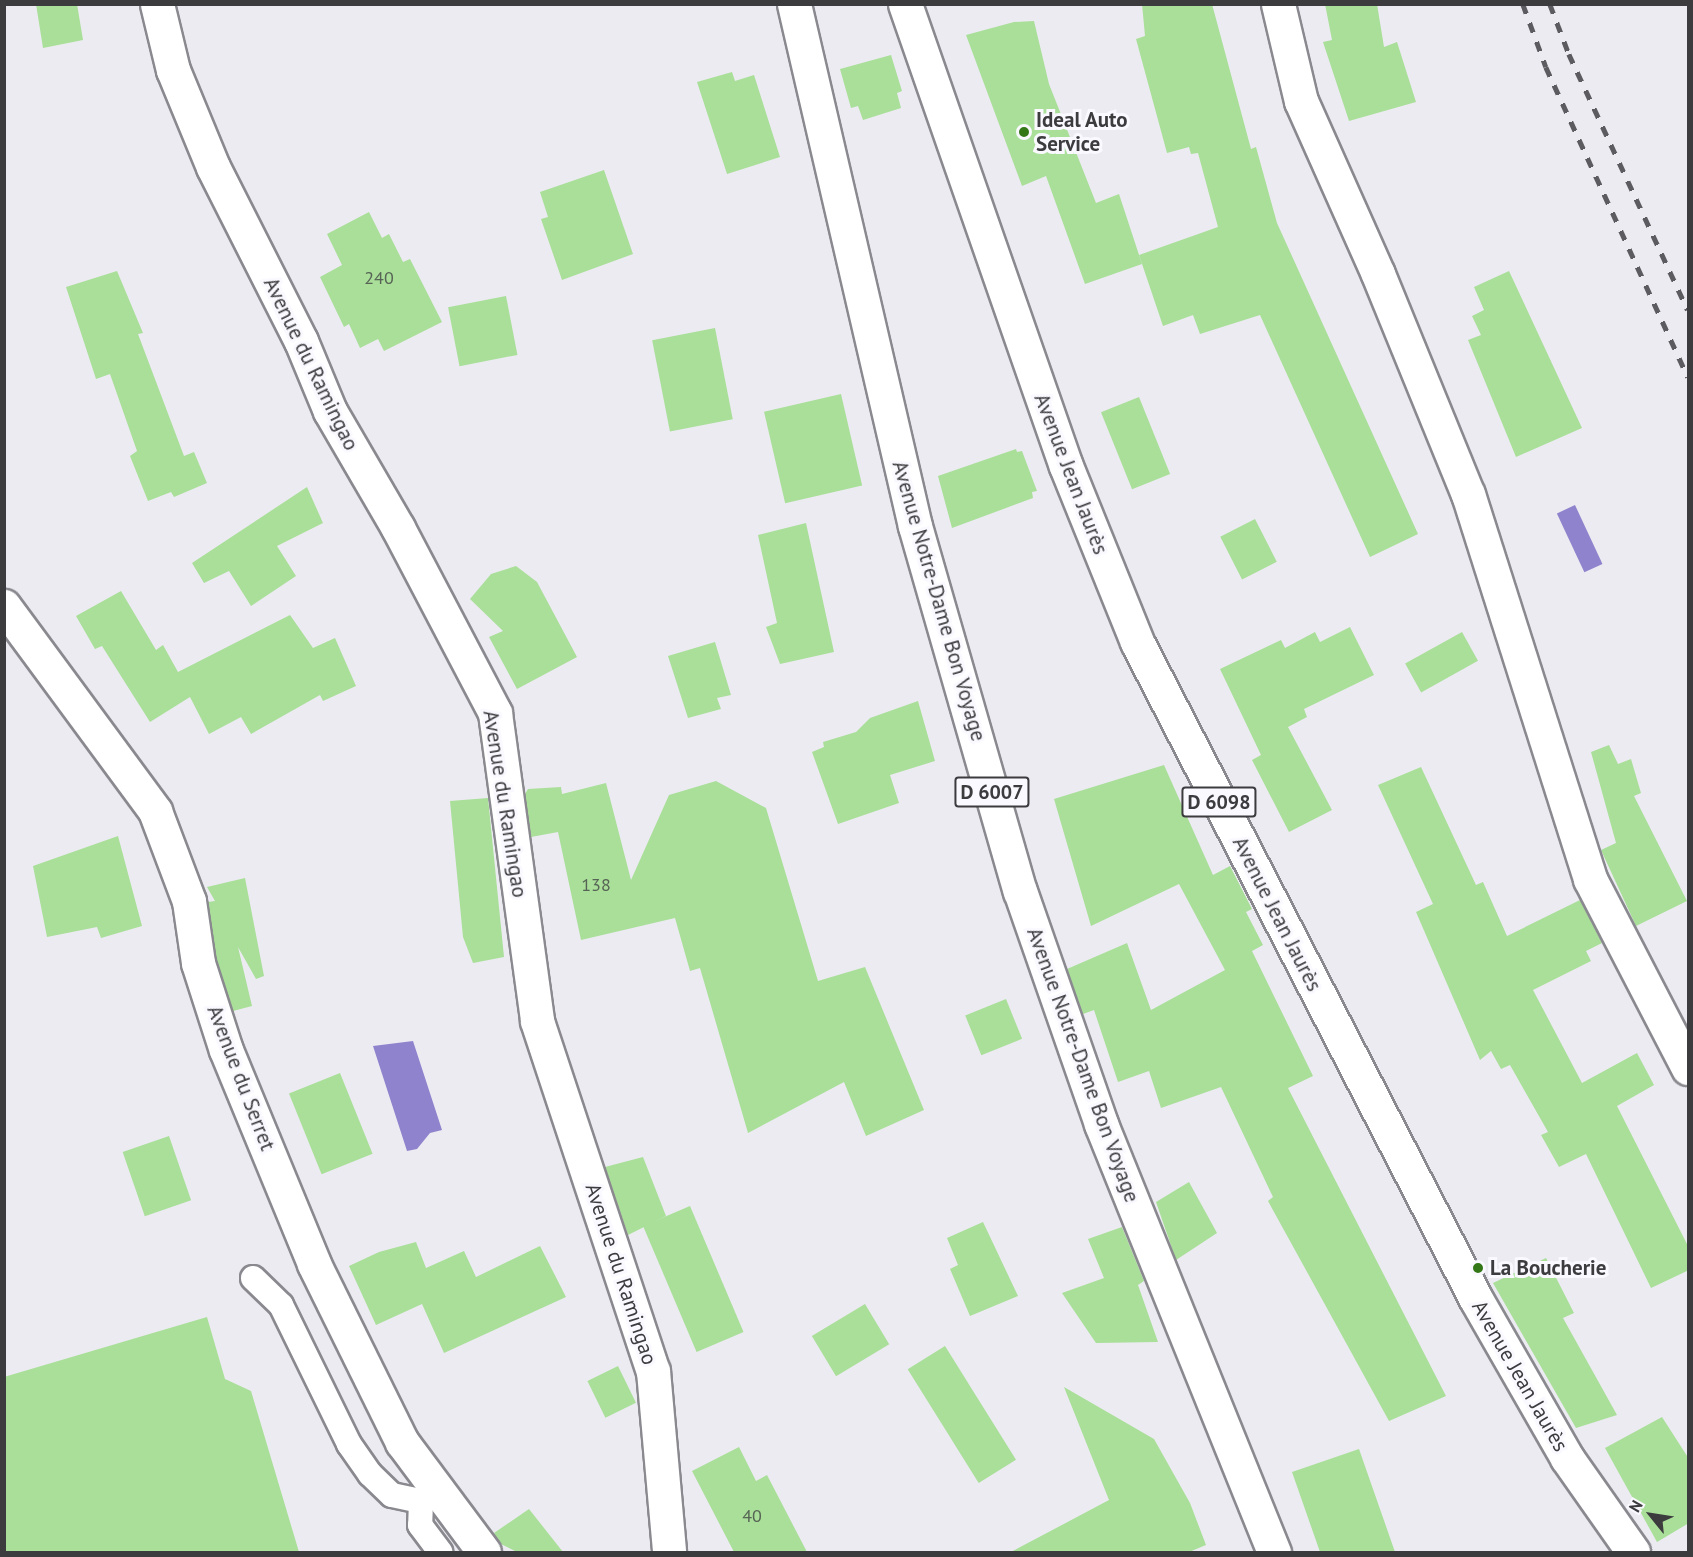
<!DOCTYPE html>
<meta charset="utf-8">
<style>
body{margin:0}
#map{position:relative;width:1693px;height:1557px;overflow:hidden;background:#ecebf1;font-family:"PT Sans",sans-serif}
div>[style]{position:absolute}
.water>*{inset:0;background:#8f83cd;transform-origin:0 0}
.building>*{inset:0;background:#a9df99;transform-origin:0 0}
.roads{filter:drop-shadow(2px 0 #8a898f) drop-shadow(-2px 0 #8a898f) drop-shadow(0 2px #8a898f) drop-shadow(0 -2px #8a898f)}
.lane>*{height:24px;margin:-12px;padding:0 12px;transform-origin:12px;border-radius:12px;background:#fff}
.street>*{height:33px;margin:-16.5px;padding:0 16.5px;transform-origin:16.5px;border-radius:16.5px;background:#fff}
.secondary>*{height:33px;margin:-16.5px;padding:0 16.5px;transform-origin:16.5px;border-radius:16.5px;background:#fff}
.primary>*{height:33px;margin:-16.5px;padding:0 16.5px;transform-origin:16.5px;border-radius:16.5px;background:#fff}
.rail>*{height:4.5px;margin-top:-2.25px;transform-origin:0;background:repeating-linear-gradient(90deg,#5c5b5f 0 10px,transparent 0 20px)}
.dots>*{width:16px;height:16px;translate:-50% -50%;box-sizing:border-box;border:3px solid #f9f9ff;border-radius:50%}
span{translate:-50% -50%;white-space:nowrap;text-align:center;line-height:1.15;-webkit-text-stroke:6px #f9f9ff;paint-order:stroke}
.number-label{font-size:18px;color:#576455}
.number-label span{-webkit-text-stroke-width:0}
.shield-label span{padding:2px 4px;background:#f9f9ff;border:2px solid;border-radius:4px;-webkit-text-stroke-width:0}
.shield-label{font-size:20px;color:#3c3b3e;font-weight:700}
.poi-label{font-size:21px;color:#3c3b3e;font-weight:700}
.left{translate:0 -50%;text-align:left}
.street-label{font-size:21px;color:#3c3b3e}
.frame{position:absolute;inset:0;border:6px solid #3c3b3e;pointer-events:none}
.north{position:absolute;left:1621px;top:1485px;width:60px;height:60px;-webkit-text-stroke:4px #f9f9ff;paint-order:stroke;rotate:300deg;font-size:16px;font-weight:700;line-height:24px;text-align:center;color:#3c3b3e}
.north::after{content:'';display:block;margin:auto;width:21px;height:27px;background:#3c3b3e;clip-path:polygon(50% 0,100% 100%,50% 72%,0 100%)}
</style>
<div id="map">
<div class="water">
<i style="left:1575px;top:505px;width:65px;height:20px;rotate:65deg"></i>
<i style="clip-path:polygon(413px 1041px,442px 1130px,430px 1133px,417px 1149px,407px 1151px,373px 1046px)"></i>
</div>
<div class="building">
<i style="clip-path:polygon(36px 4px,77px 4px,83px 40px,43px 48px)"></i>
<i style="clip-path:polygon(1142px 4px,1212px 4px,1251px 149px,1256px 147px,1277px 223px,1418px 534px,1370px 557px,1260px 315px,1200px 334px,1193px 315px,1163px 326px,1139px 255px,1218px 227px,1198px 153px,1191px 154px,1189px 147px,1167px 153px,1136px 39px,1145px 36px)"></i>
<i style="clip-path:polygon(1325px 4px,1377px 4px,1384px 47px,1397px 42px,1416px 102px,1349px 121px,1323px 42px,1332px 40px)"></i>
<i style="clip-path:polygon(1034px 21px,1049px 84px,1096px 203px,1119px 194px,1142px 264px,1085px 284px,1046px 176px,1022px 186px,966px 35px,1014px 22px)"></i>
<i style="clip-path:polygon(891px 55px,902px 91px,897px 93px,901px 108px,863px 120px,858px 106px,851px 108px,840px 69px)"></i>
<i style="clip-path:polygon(732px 72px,735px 81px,754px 75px,780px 157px,727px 174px,697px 82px)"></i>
<i style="clip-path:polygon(604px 170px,633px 254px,562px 280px,541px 219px,548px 217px,540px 192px)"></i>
<i style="clip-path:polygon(369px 212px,382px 238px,389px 234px,403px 262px,410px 259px,442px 322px,384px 351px,378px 339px,360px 348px,349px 324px,344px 327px,320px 277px,342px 265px,327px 234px)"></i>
<i style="clip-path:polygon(117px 271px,143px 333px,138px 334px,184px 456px,194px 452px,207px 483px,174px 497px,171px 492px,148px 501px,130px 456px,137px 451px,110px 374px,96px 379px,66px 287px)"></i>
<i style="clip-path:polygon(1509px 271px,1582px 428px,1516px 457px,1468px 340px,1481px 335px,1472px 316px,1484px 310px,1474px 287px)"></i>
<i style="left:506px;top:296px;width:60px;height:59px;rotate:79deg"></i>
<i style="left:715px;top:328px;width:93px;height:64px;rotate:79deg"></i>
<i style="left:841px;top:394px;width:94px;height:79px;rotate:77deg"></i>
<i style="left:1139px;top:397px;width:83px;height:41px;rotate:68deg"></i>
<i style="clip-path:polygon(1016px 449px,1017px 452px,1022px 451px,1037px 491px,1032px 492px,1033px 498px,952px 528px,938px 476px)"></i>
<i style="clip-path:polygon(307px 487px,323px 523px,277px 546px,296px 576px,251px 606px,229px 571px,204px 583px,192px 563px)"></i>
<i style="left:1255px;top:519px;width:48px;height:39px;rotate:63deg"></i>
<i style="clip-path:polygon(806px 523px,834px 652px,780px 664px,766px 627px,777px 623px,758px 535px)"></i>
<i style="clip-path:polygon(516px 566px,537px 582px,577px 657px,517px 689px,489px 637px,503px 631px,470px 599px,491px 574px)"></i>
<i style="clip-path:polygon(121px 591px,156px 650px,163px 645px,178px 672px,290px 615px,313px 648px,335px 638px,356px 686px,323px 701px,320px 695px,251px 734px,241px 717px,209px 734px,190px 697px,150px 722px,102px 646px,95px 649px,76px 616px)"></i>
<i style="clip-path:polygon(1350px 627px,1374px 675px,1304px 709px,1307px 717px,1288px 727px,1332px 810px,1289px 832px,1252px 760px,1261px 755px,1220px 669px,1281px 640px,1285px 648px,1315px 632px,1320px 642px)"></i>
<i style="left:1462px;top:632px;width:33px;height:65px;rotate:61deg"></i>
<i style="clip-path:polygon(715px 642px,731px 695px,717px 698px,721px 709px,688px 718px,668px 656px)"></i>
<i style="clip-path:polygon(918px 701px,935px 761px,890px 775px,899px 803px,838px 824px,812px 752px,824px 747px,823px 742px,856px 732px,870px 718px)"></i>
<i style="clip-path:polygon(1609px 745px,1618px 764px,1631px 759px,1641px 793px,1634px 796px,1687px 901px,1636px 926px,1601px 850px,1616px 843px,1591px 752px)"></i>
<i style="clip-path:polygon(1164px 765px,1213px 875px,1230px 866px,1252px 909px,1246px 912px,1263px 945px,1252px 951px,1313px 1076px,1288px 1088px,1446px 1396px,1389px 1421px,1268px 1201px,1273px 1197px,1221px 1087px,1161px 1108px,1149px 1071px,1118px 1082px,1094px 1010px,1083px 1014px,1067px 969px,1127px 943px,1151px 1010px,1225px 970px,1179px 884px,1091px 926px,1054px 799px)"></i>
<i style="clip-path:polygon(1421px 767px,1476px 885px,1483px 882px,1507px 936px,1580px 900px,1602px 943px,1586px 951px,1591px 961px,1533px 990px,1582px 1083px,1637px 1053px,1654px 1085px,1617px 1106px,1689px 1248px,1689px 1270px,1651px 1288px,1586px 1154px,1559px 1167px,1541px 1135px,1548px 1132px,1510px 1065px,1501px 1069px,1491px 1051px,1480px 1060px,1416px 912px,1433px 904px,1378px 785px)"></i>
<i style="clip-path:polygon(716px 781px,766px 808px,818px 981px,865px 967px,924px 1110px,866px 1136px,844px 1082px,748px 1133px,700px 968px,690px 971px,675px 918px,581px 940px,558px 832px,531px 837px,525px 794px,528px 789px,561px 787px,562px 794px,606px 783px,631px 880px,669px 795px)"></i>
<i style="clip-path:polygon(488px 798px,504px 957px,473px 963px,463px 937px,450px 801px)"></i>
<i style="clip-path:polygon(118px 836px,142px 926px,101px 938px,97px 927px,47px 937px,33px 866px)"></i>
<i style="clip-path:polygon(245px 878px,264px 976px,256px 979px,238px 947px,252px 1006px,233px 1011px,216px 959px,208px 902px,215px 901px,207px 887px)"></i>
<i style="left:1006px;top:999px;width:43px;height:44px;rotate:68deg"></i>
<i style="left:340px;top:1073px;width:87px;height:55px;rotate:68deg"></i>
<i style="left:169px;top:1136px;width:68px;height:49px;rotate:71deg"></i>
<i style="clip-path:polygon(643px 1157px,666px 1216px,628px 1235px,605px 1167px)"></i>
<i style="clip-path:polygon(1189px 1182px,1217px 1233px,1176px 1260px,1156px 1202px)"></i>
<i style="left:690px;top:1206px;width:137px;height:51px;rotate:67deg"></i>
<i style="clip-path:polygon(983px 1222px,1018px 1296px,970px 1316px,950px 1269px,958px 1265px,947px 1238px)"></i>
<i style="clip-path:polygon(1122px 1227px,1144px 1281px,1138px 1285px,1158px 1342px,1096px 1343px,1062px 1293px,1104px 1278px,1088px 1239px)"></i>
<i style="clip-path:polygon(416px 1242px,426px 1268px,464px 1251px,476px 1277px,540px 1246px,566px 1297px,444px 1353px,422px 1304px,376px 1325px,349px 1266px,379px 1252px)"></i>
<i style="clip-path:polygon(1546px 1258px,1574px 1313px,1563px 1318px,1617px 1415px,1576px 1428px,1493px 1283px)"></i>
<i style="left:865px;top:1304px;width:47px;height:62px;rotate:59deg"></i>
<i style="clip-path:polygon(207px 1317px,225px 1379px,251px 1391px,299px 1552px,4px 1552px,4px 1377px)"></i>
<i style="left:945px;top:1346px;width:134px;height:44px;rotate:58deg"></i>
<i style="left:618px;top:1366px;width:41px;height:34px;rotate:64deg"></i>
<i style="clip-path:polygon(1064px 1387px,1154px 1439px,1190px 1503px,1206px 1545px,1189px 1552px,1011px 1552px,1109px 1500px)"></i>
<i style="clip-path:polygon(1662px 1417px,1689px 1459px,1689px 1523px,1657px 1542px,1605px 1448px)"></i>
<i style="clip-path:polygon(739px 1447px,756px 1481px,767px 1475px,807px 1552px,734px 1552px,692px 1471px)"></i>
<i style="clip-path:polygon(1359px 1449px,1395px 1552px,1320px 1552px,1292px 1472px)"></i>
<i style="clip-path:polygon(529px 1509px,563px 1552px,517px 1552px,501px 1544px,494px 1533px)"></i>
</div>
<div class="roads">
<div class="lane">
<i style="left:253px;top:1278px;width:39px;rotate:44deg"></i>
<i style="left:281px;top:1305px;width:155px;rotate:63.9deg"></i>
<i style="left:349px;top:1444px;width:37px;rotate:55deg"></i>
<i style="left:370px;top:1474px;width:30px;rotate:44deg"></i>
<i style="left:392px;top:1495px;width:30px;rotate:12deg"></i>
<i style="left:433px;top:1493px;width:14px;rotate:146deg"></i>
<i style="left:421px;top:1501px;width:24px;rotate:92deg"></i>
<i style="left:420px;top:1525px;width:34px;rotate:53deg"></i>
</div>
<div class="street">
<i style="left:157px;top:4px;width:68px;rotate:76.4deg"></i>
<i style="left:173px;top:70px;width:105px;rotate:67.6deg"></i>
<i style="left:213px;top:167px;width:195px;rotate:63.2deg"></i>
<i style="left:301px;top:341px;width:76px;rotate:67.5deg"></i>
<i style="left:330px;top:411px;width:135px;rotate:59.8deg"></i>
<i style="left:398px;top:528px;width:209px;rotate:62.3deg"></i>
<i style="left:495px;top:713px;width:311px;rotate:82.2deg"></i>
<i style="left:537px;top:1021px;width:369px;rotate:71.7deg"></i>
<i style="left:653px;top:1371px;width:182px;rotate:84.9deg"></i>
<i style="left:1278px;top:4px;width:100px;rotate:76.7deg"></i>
<i style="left:1301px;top:101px;width:189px;rotate:66deg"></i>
<i style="left:1378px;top:274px;width:238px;rotate:67.8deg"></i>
<i style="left:1468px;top:494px;width:404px;rotate:72.4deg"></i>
<i style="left:1590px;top:879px;width:213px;rotate:62.6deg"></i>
</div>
<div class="secondary">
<i style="left:4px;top:606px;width:255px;rotate:53.6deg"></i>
<i style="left:155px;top:811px;width:96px;rotate:69.3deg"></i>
<i style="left:189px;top:901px;width:63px;rotate:81.7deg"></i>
<i style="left:198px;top:963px;width:91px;rotate:72.2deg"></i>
<i style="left:226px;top:1050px;width:231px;rotate:67.6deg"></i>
<i style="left:314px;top:1264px;width:199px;rotate:63.7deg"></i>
<i style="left:402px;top:1442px;width:137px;rotate:53.3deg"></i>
</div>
<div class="primary">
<i style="left:794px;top:4px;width:536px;rotate:76.95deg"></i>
<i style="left:915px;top:526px;width:380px;rotate:74deg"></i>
<i style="left:1020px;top:891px;width:247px;rotate:70.8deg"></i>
<i style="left:1101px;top:1124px;width:462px;rotate:68deg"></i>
<i style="left:905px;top:4px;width:489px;rotate:70.8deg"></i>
<i style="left:1066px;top:466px;width:190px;rotate:68deg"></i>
<i style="left:1137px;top:642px;width:739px;rotate:62.71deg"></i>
<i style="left:1476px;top:1299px;width:183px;rotate:60.2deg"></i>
<i style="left:1567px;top:1458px;width:115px;rotate:54.9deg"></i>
</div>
</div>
<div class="rail">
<i style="left:1523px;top:4px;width:67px;rotate:69.9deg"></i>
<i style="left:1546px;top:67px;width:341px;rotate:65.4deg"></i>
<i style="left:1550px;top:4px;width:53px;rotate:69.2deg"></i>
<i style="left:1569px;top:54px;width:282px;rotate:65.1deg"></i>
</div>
<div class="dots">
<i style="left:1024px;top:132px;background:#337717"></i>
<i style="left:1478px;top:1268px;background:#337717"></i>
</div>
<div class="number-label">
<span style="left:379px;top:278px">240</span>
<span style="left:596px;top:885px">138</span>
<span style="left:752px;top:1516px">40</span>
</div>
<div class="shield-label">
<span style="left:992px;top:792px">D 6007</span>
<span style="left:1219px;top:802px">D 6098</span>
</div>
<div class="poi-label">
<span class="left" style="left:1036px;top:132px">Ideal Auto<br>Service</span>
<span class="left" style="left:1490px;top:1268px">La Boucherie</span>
</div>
<div class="street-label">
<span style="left:311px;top:364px;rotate:64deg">Avenue du Ramingao</span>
<span style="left:1071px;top:474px;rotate:69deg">Avenue Jean Jaurès</span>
<span style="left:939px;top:601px;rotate:74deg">Avenue Notre-Dame Bon Voyage</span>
<span style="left:505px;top:804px;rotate:81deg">Avenue du Ramingao</span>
<span style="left:1277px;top:914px;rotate:63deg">Avenue Jean Jaurès</span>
<span style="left:1083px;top:1065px;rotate:70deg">Avenue Notre-Dame Bon Voyage</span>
<span style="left:241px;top:1078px;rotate:69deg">Avenue du Serret</span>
<span style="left:621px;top:1274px;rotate:72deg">Avenue du Ramingao</span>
<span style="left:1520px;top:1376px;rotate:60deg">Avenue Jean Jaurès</span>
</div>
<div class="frame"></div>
<div class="north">N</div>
</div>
